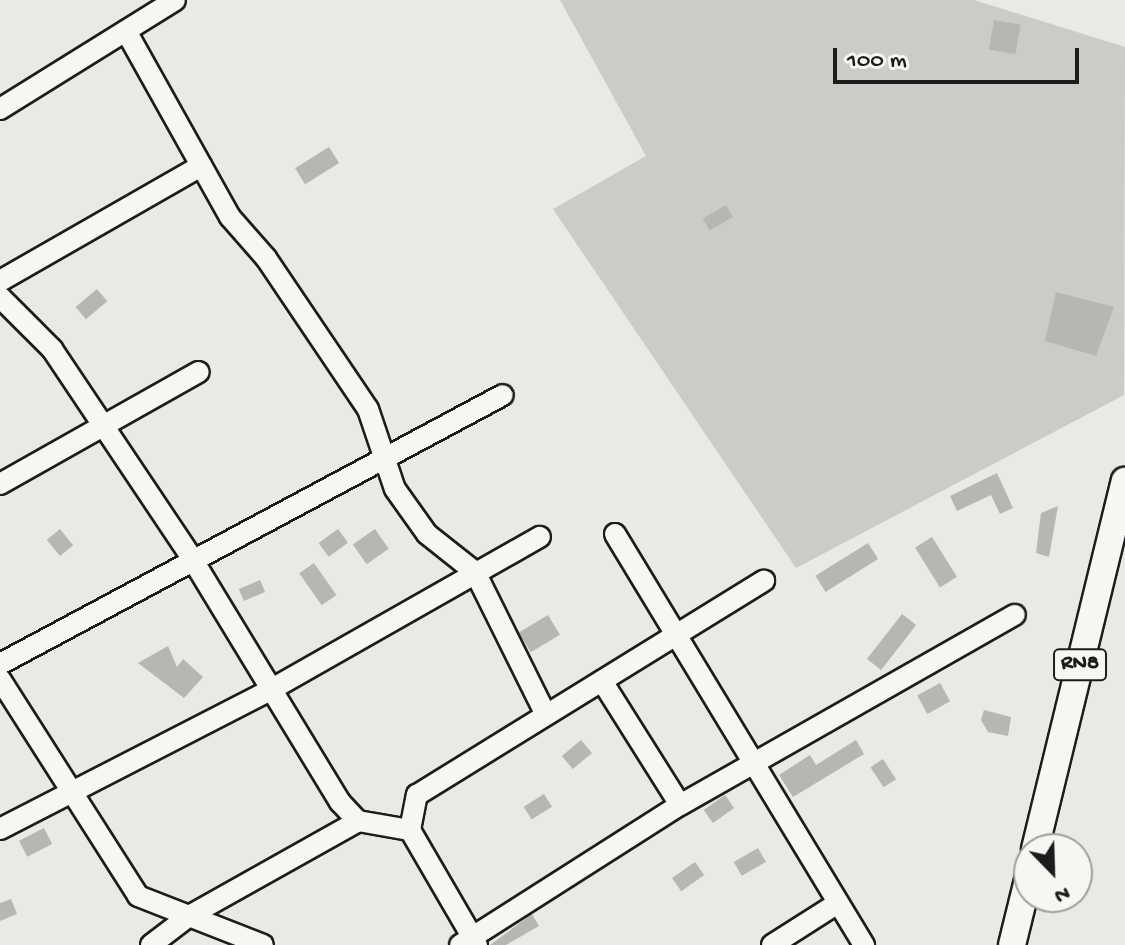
<!DOCTYPE html>
<style>
body{margin:0}
#map{position:relative;width:1125px;height:945px;overflow:hidden;background:#e9e9e5;font-family:"Gochi Hand",sans-serif}
div>[style]{position:absolute}
.green>*{inset:0;background:#cbcbc7}
.building>*{inset:0;background:#b6b6b3;transform-origin:0 0}
.roads{filter:drop-shadow(2px 0 #1c1c1c) drop-shadow(-2px 0 #1c1c1c) drop-shadow(0 2px #1c1c1c) drop-shadow(0 -2px #1c1c1c)}
.minor>*{height:20px;margin:-10px;padding:0 10px;transform-origin:10px;border-radius:10px;background:#f6f6f2}
.major>*{height:26px;margin:-13px;padding:0 13px;transform-origin:13px;border-radius:13px;background:#f6f6f2}
span{translate:-50% -50%;white-space:nowrap;text-align:center;line-height:1.15;-webkit-text-stroke:8px #f6f6f2;paint-order:stroke}
.shield-label span{padding:2px 6px;background:#f6f6f2;border:2px solid;border-radius:6px;-webkit-text-stroke-width:0}
.shield-label{font-size:22px;color:#1c1c1c;font-weight:700}
.north{position:absolute;left:1013px;top:833px;width:80px;height:80px;box-sizing:border-box;background:#f6f6f2;border:2px solid #9f9f9c;border-radius:50%;rotate:157deg;font-size:22px;font-weight:700;line-height:32px;text-align:center;color:#1c1c1c}
.north::after{content:'';display:block;margin:auto;width:28px;height:36px;background:#1c1c1c;clip-path:polygon(50% 0,100% 100%,50% 72%,0 100%)}
.scale{position:absolute;left:833px;top:48px;width:246px;height:36px;box-sizing:border-box;border:4px solid #1c1c1c;border-top:0;padding-left:10px;font-size:24px;line-height:28px;white-space:nowrap;color:#1c1c1c;-webkit-text-stroke:6px #f6f6f2;paint-order:stroke}
</style>
<div id="map">
<div class="green">
<i style="clip-path:polygon(560px 0,974px 0,1125px 47px,1124px 395px,796px 568px,553px 209px,646px 156px)"></i>
</div>
<div class="building">
<i style="left:994px;top:20px;width:27px;height:30px;rotate:10deg"></i>
<i style="left:329px;top:147px;width:19px;height:40px;rotate:58deg"></i>
<i style="left:726px;top:205px;width:14px;height:27px;rotate:60deg"></i>
<i style="left:97px;top:289px;width:16px;height:28px;rotate:50deg"></i>
<i style="clip-path:polygon(1056px 292px,1114px 307px,1096px 356px,1045px 341px)"></i>
<i style="clip-path:polygon(997px 473px,1013px 508px,1000px 514px,991px 495px,957px 511px,950px 496px)"></i>
<i style="clip-path:polygon(1058px 506px,1049px 557px,1036px 553px,1041px 513px)"></i>
<i style="left:60px;top:529px;width:21px;height:17px;rotate:51deg"></i>
<i style="left:338px;top:529px;width:17px;height:24px;rotate:54deg"></i>
<i style="left:375px;top:529px;width:24px;height:27px;rotate:55deg"></i>
<i style="left:932px;top:537px;width:47px;height:20px;rotate:58deg"></i>
<i style="left:868px;top:543px;width:19px;height:62px;rotate:58deg"></i>
<i style="left:314px;top:563px;width:39px;height:18px;rotate:55deg"></i>
<i style="left:260px;top:580px;width:13px;height:23px;rotate:67deg"></i>
<i style="left:902px;top:614px;width:18px;height:57px;rotate:38deg"></i>
<i style="left:548px;top:615px;width:23px;height:34px;rotate:59deg"></i>
<i style="clip-path:polygon(168px 646px,177px 667px,183px 659px,203px 677px,184px 698px,138px 663px)"></i>
<i style="left:940px;top:683px;width:21px;height:26px;rotate:61deg"></i>
<i style="clip-path:polygon(984px 710px,1011px 717px,1008px 736px,988px 732px,981px 720px)"></i>
<i style="left:581px;top:740px;width:17px;height:25px;rotate:50deg"></i>
<i style="clip-path:polygon(856px 740px,864px 754px,793px 797px,779px 775px,810px 755px,816px 765px)"></i>
<i style="left:883px;top:759px;width:24px;height:15px;rotate:57deg"></i>
<i style="left:544px;top:794px;width:15px;height:24px;rotate:58deg"></i>
<i style="left:725px;top:795px;width:16px;height:26px;rotate:55deg"></i>
<i style="left:44px;top:828px;width:18px;height:28px;rotate:63deg"></i>
<i style="left:758px;top:848px;width:16px;height:28px;rotate:60deg"></i>
<i style="left:695px;top:862px;width:16px;height:28px;rotate:55deg"></i>
<i style="clip-path:polygon(11px 899px,17px 914px,0 921px,0 903px)"></i>
<i style="clip-path:polygon(532px 914px,539px 926px,506px 945px,490px 945px)"></i>
</div>
<div class="roads">
<div class="minor">
<i style="left:126px;top:31px;width:213px;rotate:60.8deg"></i>
<i style="left:230px;top:217px;width:55px;rotate:48.7deg"></i>
<i style="left:266px;top:258px;width:182px;rotate:56deg"></i>
<i style="left:368px;top:409px;width:84px;rotate:71.4deg"></i>
<i style="left:395px;top:489px;width:55px;rotate:54.6deg"></i>
<i style="left:427px;top:534px;width:61px;rotate:38.4deg"></i>
<i style="left:475px;top:572px;width:157px;rotate:63.6deg"></i>
<i style="left:0;top:109px;width:206px;rotate:-31.9deg"></i>
<i style="left:0;top:281px;width:232px;rotate:-29.8deg"></i>
<i style="left:0;top:297px;width:74px;rotate:45deg"></i>
<i style="left:52px;top:349px;width:250px;rotate:56.2deg"></i>
<i style="left:191px;top:557px;width:287px;rotate:58.7deg"></i>
<i style="left:340px;top:802px;width:26px;rotate:47deg"></i>
<i style="left:358px;top:821px;width:53px;rotate:9.8deg"></i>
<i style="left:410px;top:830px;width:133px;rotate:59.8deg"></i>
<i style="left:0;top:484px;width:228px;rotate:-29.4deg"></i>
<i style="left:615px;top:534px;width:481px;rotate:58.8deg"></i>
<i style="left:0;top:664px;width:570px;rotate:-28.14deg"></i>
<i style="left:0;top:679px;width:257px;rotate:57.5deg"></i>
<i style="left:138px;top:896px;width:134px;rotate:21.4deg"></i>
<i style="left:602px;top:681px;width:146px;rotate:57.8deg"></i>
<i style="left:0;top:829px;width:306px;rotate:-27.2deg"></i>
<i style="left:272px;top:689px;width:308px;rotate:-29.6deg"></i>
<i style="left:410px;top:830px;width:36px;rotate:-79deg"></i>
<i style="left:417px;top:795px;width:408px;rotate:-31.7deg"></i>
<i style="left:151px;top:945px;width:48px;rotate:-37.3deg"></i>
<i style="left:189px;top:916px;width:194px;rotate:-29.3deg"></i>
<i style="left:460px;top:945px;width:261px;rotate:-32.5deg"></i>
<i style="left:680px;top:805px;width:385px;rotate:-29.6deg"></i>
<i style="left:772px;top:945px;width:78px;rotate:-32.5deg"></i>
</div>
<div class="major">
<i style="left:1035px;top:849px;width:379px;rotate:-76.3deg"></i>
<i style="left:1012px;top:945px;width:71px;rotate:-76.2deg"></i>
</div>
</div>
<div class="shield-label">
<span style="left:1080px;top:665px">RN8</span>
</div>
<div class="north">N</div>
<div class="scale">100 m</div>
</div>
